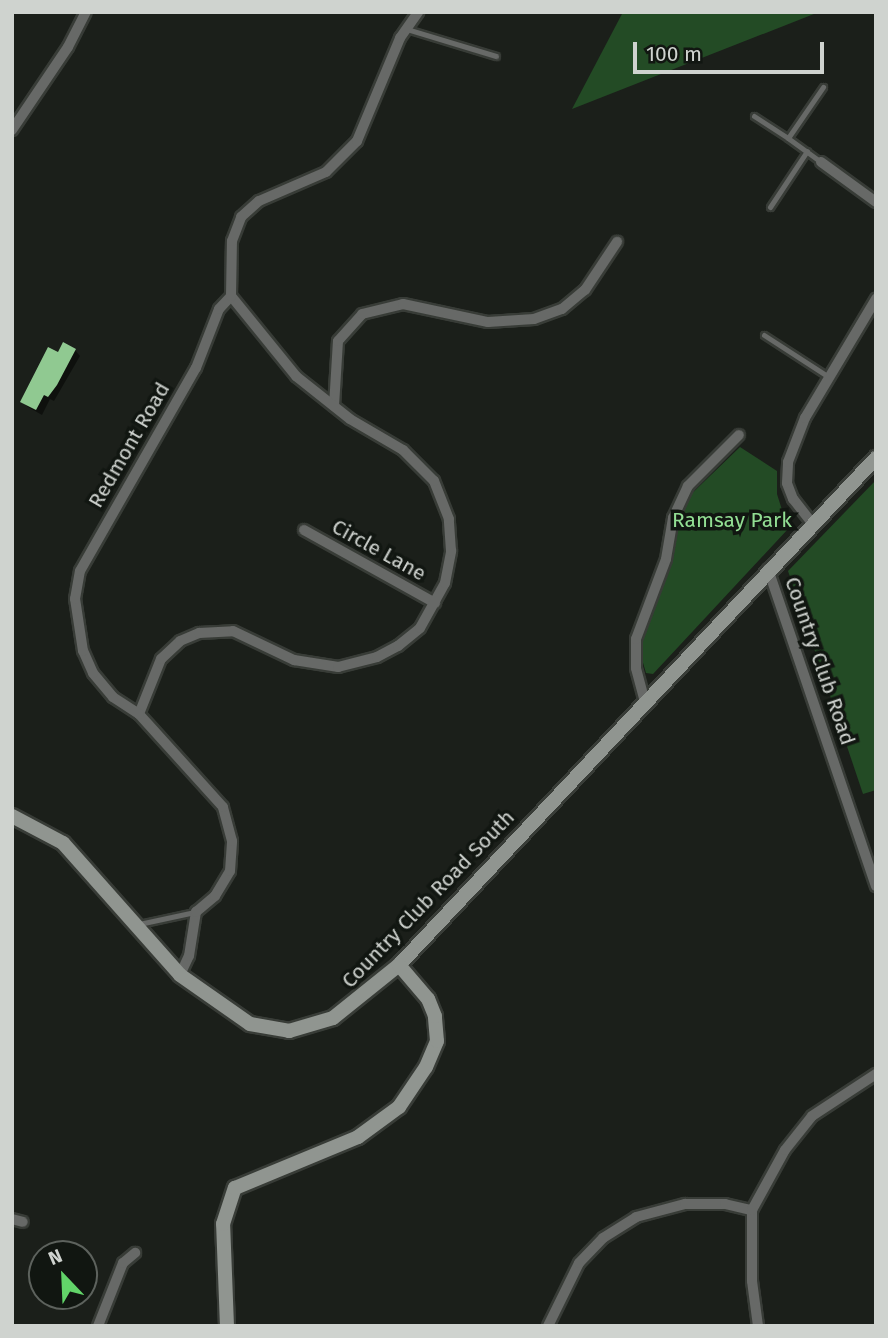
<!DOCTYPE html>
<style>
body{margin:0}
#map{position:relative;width:888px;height:1338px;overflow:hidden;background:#1b1f1a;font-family:"Fira Sans",sans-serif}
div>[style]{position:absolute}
.green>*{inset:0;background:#234b25}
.shadow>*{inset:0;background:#0007}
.building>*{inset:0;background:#90c991}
.roads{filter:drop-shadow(2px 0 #383c37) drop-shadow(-2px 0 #383c37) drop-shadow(0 2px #383c37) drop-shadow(0 -2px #383c37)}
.lane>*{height:5px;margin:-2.5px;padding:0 2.5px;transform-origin:2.5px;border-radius:2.5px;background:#676967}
.street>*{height:10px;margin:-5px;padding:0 5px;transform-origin:5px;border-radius:5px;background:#676967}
.secondary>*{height:14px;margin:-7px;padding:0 7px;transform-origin:7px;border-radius:7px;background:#909590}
span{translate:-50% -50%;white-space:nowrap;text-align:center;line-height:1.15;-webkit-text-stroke:7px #111611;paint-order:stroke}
.street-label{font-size:21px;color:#cfd3cf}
.park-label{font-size:21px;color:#92de93}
.frame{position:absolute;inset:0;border:14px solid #cfd3cf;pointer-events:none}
.north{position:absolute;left:28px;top:1240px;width:70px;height:70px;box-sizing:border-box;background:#111611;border:2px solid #5d625d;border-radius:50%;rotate:337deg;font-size:19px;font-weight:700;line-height:28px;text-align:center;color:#cfd3cf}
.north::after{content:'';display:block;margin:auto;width:24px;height:32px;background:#62d469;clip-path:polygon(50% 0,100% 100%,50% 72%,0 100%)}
.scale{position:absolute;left:633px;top:42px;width:191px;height:32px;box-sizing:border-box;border:4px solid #cfd3cf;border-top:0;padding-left:9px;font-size:21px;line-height:24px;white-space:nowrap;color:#cfd3cf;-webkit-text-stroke:5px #111611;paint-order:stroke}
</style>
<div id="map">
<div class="green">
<i style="clip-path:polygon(623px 12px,819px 12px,572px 109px)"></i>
<i style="clip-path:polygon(740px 447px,777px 471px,777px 494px,788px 529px,653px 674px,646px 673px,639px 649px,643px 629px,684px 501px)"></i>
<i style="clip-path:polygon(876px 480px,876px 790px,863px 794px,788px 571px)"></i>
</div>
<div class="shadow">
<i style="clip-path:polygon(75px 350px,80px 356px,54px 401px,50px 399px,42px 415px,28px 407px,22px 402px,59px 354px)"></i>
</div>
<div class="building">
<i style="clip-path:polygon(63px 342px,76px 349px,57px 385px,48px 397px,44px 395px,36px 410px,20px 402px,48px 347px,58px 352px)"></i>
</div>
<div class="roads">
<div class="lane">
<i style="left:407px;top:29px;width:93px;rotate:16.9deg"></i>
<i style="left:754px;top:116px;width:40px;rotate:32.9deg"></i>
<i style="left:821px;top:162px;width:41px;rotate:-144deg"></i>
<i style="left:788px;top:138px;width:62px;rotate:-55.5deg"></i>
<i style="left:770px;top:207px;width:67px;rotate:-56.5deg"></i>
<i style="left:764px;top:335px;width:77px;rotate:32.9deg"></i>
<i style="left:139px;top:924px;width:57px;rotate:-12.1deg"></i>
</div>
<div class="street">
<i style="left:12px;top:130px;width:100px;rotate:-56deg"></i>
<i style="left:68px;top:47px;width:39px;rotate:-63deg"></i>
<i style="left:821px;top:162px;width:68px;rotate:36deg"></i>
<i style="left:334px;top:406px;width:65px;rotate:-86.5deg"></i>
<i style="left:338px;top:341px;width:36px;rotate:-48deg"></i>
<i style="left:362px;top:314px;width:42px;rotate:-13.7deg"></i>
<i style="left:403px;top:304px;width:87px;rotate:12deg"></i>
<i style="left:488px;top:322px;width:46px;rotate:-3.7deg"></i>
<i style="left:534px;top:319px;width:30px;rotate:-20deg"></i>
<i style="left:562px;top:309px;width:30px;rotate:-40deg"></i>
<i style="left:585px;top:290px;width:58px;rotate:-56.3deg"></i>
<i style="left:812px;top:523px;width:31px;rotate:-128deg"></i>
<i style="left:793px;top:499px;width:17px;rotate:-111deg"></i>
<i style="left:787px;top:483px;width:21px;rotate:-87deg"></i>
<i style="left:788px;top:462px;width:47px;rotate:-68.9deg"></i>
<i style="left:805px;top:418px;width:139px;rotate:-59.2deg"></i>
<i style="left:304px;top:530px;width:150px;rotate:29.1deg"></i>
<i style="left:768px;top:569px;width:335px;rotate:71.2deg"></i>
<i style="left:645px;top:702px;width:35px;rotate:-105deg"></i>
<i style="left:636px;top:668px;width:29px;rotate:-90deg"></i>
<i style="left:636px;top:639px;width:85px;rotate:-69.4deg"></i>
<i style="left:666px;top:559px;width:42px;rotate:-80.3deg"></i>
<i style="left:673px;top:518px;width:35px;rotate:-65deg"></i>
<i style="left:688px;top:486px;width:72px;rotate:-45deg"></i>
<i style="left:139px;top:714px;width:59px;rotate:-68.2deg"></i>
<i style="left:161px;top:659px;width:26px;rotate:-43deg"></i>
<i style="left:180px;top:641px;width:21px;rotate:-23deg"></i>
<i style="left:199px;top:633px;width:34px;rotate:-3deg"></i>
<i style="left:233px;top:631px;width:68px;rotate:25.4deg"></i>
<i style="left:294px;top:660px;width:45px;rotate:9deg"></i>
<i style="left:338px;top:667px;width:40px;rotate:-14.4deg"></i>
<i style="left:377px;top:657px;width:24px;rotate:-28deg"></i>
<i style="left:398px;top:646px;width:28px;rotate:-39deg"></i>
<i style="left:420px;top:628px;width:51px;rotate:-60.9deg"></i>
<i style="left:445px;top:583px;width:33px;rotate:-79deg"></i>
<i style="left:451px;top:551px;width:32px;rotate:-94deg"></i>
<i style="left:449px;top:519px;width:41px;rotate:-111.5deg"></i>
<i style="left:434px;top:481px;width:44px;rotate:-135deg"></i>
<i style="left:403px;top:450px;width:61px;rotate:-149.7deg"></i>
<i style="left:350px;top:419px;width:69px;rotate:-141.5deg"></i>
<i style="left:296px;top:376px;width:103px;rotate:-129.1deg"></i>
<i style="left:180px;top:975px;width:21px;rotate:-65deg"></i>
<i style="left:189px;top:956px;width:45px;rotate:-81deg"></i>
<i style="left:196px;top:912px;width:25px;rotate:-40deg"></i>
<i style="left:215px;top:896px;width:29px;rotate:-59deg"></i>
<i style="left:230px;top:871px;width:30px;rotate:-86deg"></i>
<i style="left:232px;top:841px;width:35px;rotate:-105deg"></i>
<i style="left:223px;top:807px;width:125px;rotate:-132.1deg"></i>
<i style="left:139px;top:714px;width:31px;rotate:-147deg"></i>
<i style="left:113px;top:697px;width:31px;rotate:-130deg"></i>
<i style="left:93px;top:673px;width:24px;rotate:-114deg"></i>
<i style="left:83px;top:651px;width:53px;rotate:-98.7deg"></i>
<i style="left:75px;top:599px;width:28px;rotate:-80deg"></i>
<i style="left:80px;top:571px;width:234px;rotate:-60.3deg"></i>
<i style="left:196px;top:368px;width:63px;rotate:-68.7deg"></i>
<i style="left:219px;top:309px;width:18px;rotate:-47deg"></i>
<i style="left:231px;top:296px;width:55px;rotate:-89deg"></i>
<i style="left:232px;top:241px;width:26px;rotate:-69deg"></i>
<i style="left:241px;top:217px;width:24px;rotate:-42deg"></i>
<i style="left:259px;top:201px;width:73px;rotate:-23.4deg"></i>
<i style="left:326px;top:172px;width:44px;rotate:-45deg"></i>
<i style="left:357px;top:141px;width:112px;rotate:-67.3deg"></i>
<i style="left:400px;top:38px;width:32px;rotate:-55deg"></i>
<i style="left:12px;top:1219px;width:11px;rotate:15deg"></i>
<i style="left:98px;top:1326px;width:68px;rotate:-68.4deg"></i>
<i style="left:123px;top:1263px;width:16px;rotate:-40deg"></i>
<i style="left:548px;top:1326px;width:70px;rotate:-63.8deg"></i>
<i style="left:579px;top:1263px;width:35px;rotate:-46deg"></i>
<i style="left:603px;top:1238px;width:39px;rotate:-32deg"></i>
<i style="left:636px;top:1217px;width:51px;rotate:-14.9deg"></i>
<i style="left:685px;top:1204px;width:40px"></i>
<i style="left:725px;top:1204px;width:28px;rotate:13deg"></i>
<i style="left:758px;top:1326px;width:45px;rotate:-97.6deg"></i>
<i style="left:752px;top:1281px;width:71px;rotate:-90deg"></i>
<i style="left:752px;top:1210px;width:68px;rotate:-61.2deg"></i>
<i style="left:785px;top:1150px;width:43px;rotate:-51.5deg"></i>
<i style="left:812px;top:1116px;width:77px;rotate:-33.3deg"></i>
</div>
<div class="secondary">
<i style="left:12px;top:816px;width:58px;rotate:27.9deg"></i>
<i style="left:63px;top:843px;width:176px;rotate:48.4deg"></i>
<i style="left:180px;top:975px;width:85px;rotate:35deg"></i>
<i style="left:250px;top:1024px;width:40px;rotate:10deg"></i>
<i style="left:289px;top:1031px;width:46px;rotate:-16.5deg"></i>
<i style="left:333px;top:1018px;width:85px;rotate:-38.8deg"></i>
<i style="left:399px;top:965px;width:696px;rotate:-46.75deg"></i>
<i style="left:227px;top:1326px;width:102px;rotate:-92.2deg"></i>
<i style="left:223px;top:1224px;width:38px;rotate:-72deg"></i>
<i style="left:235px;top:1188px;width:133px;rotate:-22.5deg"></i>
<i style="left:358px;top:1137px;width:51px;rotate:-36.2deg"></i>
<i style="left:399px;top:1107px;width:48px;rotate:-56deg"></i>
<i style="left:426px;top:1067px;width:28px;rotate:-67deg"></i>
<i style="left:437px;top:1041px;width:25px;rotate:-95deg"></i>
<i style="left:435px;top:1016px;width:18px;rotate:-112deg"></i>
<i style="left:428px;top:999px;width:45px;rotate:-130.5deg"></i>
</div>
</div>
<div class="street-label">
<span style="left:129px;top:445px;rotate:-60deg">Redmont Road</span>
<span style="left:379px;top:550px;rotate:29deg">Circle Lane</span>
<span style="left:820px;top:661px;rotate:71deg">Country Club Road</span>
<span style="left:428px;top:899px;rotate:-46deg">Country Club Road South</span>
</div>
<div class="park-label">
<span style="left:732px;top:520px">Ramsay Park</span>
</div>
<div class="frame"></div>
<div class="north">N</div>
<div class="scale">100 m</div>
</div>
